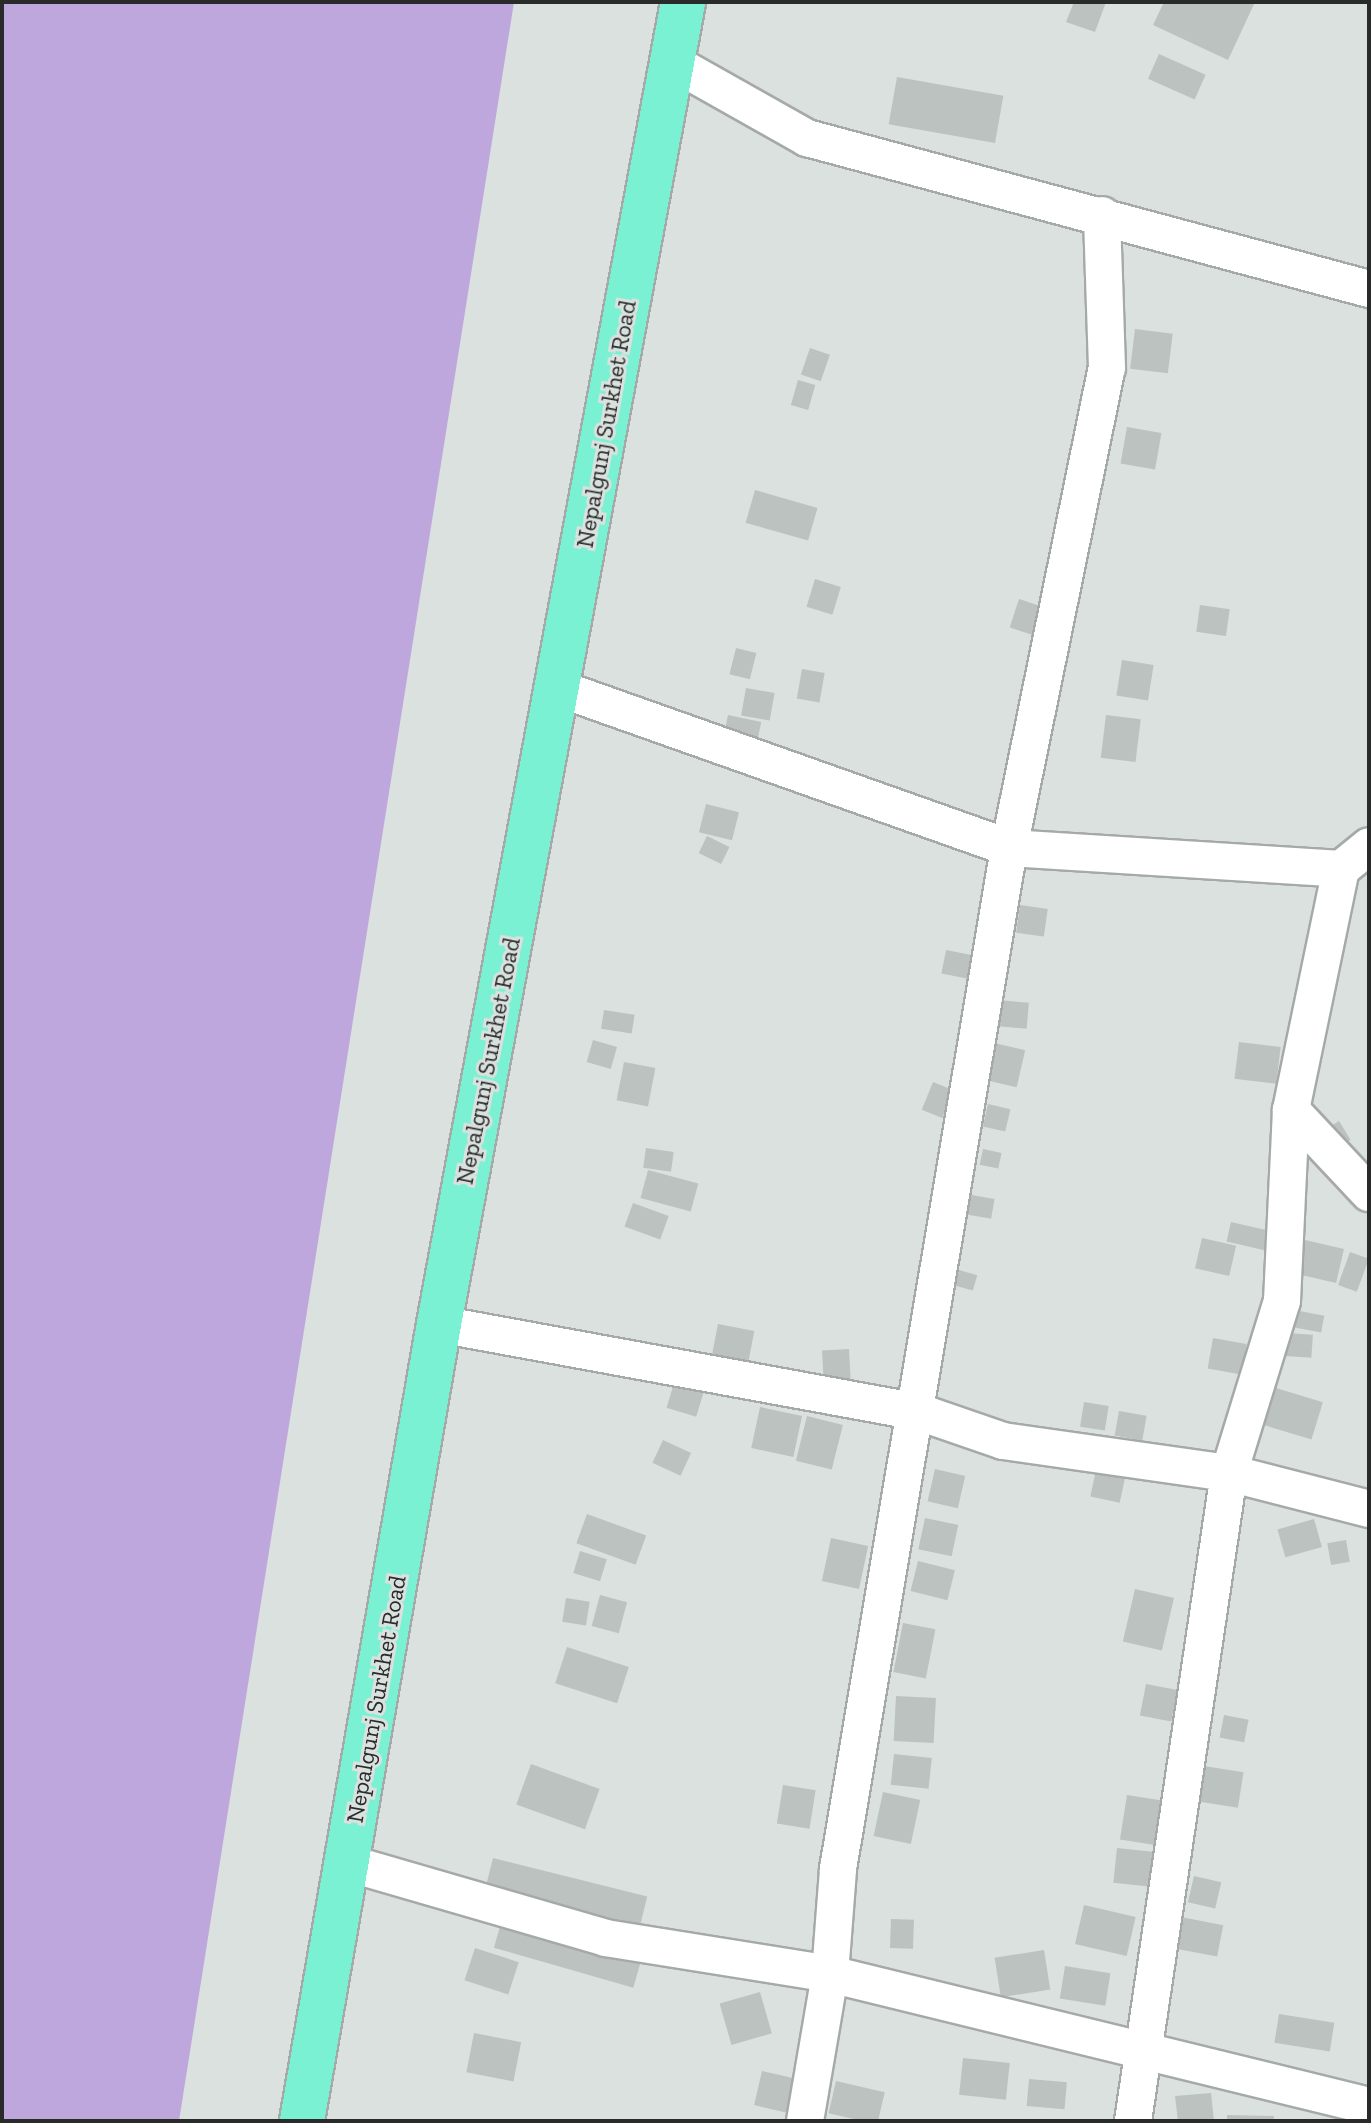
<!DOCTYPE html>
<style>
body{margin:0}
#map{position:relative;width:1371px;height:2123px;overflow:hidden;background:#dbe1de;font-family:"Zilla Slab",serif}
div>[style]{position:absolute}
.green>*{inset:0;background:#bea7dd}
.building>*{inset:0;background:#bcc2bf;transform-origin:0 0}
.roads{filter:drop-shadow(2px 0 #a5aaa8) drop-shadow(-2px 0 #a5aaa8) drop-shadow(0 2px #a5aaa8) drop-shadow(0 -2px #a5aaa8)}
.street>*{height:36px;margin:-18px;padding:0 18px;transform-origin:18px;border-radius:18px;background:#fff}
.primary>*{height:44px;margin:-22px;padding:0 22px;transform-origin:22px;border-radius:22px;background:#7af1d2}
span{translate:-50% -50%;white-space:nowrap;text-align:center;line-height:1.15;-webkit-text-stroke:6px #dbe1de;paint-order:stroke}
.street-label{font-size:24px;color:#292b2a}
.frame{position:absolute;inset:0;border:4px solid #292b2a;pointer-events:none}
</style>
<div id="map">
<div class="green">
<i style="clip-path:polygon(2px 2px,514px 2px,179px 2121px,2px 2121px)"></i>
</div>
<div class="building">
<i style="clip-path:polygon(1074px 2px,1106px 2px,1095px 32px,1066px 22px)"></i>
<i style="clip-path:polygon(1164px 2px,1255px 2px,1228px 60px,1153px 25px)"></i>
<i style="left:1159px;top:54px;width:51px;height:27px;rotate:24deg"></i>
<i style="left:897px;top:77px;width:108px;height:48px;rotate:10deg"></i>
<i style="left:1135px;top:329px;width:38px;height:40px;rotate:7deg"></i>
<i style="left:810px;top:348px;width:21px;height:28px;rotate:19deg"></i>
<i style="left:798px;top:380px;width:18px;height:26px;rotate:16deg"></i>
<i style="left:1127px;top:427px;width:35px;height:37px;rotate:10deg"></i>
<i style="left:755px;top:490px;width:65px;height:34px;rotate:16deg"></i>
<i style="left:815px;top:579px;width:27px;height:29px;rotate:17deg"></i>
<i style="left:1019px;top:599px;width:28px;height:30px;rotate:18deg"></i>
<i style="left:1200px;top:605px;width:30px;height:27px;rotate:8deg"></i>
<i style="left:736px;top:648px;width:21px;height:27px;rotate:14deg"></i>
<i style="left:1122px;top:660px;width:32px;height:36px;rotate:9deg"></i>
<i style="left:802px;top:669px;width:23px;height:30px;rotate:10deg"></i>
<i style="left:746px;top:688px;width:29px;height:28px;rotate:10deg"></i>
<i style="left:728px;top:715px;width:34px;height:26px;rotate:12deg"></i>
<i style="left:1106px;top:715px;width:35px;height:43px;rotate:7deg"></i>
<i style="left:706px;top:804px;width:34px;height:29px;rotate:14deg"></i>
<i style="left:707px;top:836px;width:25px;height:19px;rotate:26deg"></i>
<i style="left:1020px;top:905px;width:28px;height:28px;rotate:8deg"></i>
<i style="left:946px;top:950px;width:31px;height:24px;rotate:11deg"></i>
<i style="left:997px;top:1000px;width:32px;height:26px;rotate:5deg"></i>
<i style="left:604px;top:1010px;width:31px;height:19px;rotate:9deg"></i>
<i style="left:593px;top:1040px;width:25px;height:23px;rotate:16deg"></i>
<i style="left:1239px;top:1042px;width:42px;height:37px;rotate:7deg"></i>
<i style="left:994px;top:1043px;width:32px;height:38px;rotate:13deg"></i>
<i style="left:624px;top:1062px;width:32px;height:39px;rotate:11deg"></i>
<i style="left:933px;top:1082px;width:22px;height:30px;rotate:22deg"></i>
<i style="left:988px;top:1104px;width:23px;height:23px;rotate:13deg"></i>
<i style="left:1339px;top:1121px;width:22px;height:20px;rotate:58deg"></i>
<i style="left:646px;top:1148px;width:28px;height:20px;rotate:8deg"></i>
<i style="left:983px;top:1149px;width:19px;height:16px;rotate:12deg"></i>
<i style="left:648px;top:1170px;width:52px;height:29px;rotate:15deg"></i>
<i style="left:966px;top:1194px;width:29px;height:20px;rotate:10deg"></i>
<i style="left:633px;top:1203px;width:38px;height:25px;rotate:20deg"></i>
<i style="left:1231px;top:1222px;width:39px;height:20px;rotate:13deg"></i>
<i style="left:1202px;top:1238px;width:35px;height:31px;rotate:13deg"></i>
<i style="left:1305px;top:1240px;width:40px;height:35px;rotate:13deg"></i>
<i style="left:1350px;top:1252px;width:20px;height:35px;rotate:20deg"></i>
<i style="left:959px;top:1270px;width:19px;height:16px;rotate:16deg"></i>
<i style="left:1289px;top:1309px;width:36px;height:17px;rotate:11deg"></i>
<i style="left:718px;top:1324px;width:37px;height:37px;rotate:11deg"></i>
<i style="left:1287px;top:1333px;width:26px;height:23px;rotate:4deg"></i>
<i style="left:1213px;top:1338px;width:34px;height:31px;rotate:10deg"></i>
<i style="left:849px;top:1349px;width:39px;height:27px;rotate:87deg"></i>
<i style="left:675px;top:1380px;width:31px;height:29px;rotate:17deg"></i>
<i style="left:1276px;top:1388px;width:49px;height:39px;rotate:17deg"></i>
<i style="left:1084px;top:1402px;width:25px;height:25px;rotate:9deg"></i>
<i style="left:760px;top:1407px;width:43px;height:42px;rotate:12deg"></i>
<i style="left:1119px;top:1411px;width:28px;height:25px;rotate:10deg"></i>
<i style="left:807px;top:1416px;width:37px;height:46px;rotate:14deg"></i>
<i style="left:663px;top:1440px;width:31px;height:25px;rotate:25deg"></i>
<i style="left:935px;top:1469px;width:31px;height:33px;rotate:13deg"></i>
<i style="left:1096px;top:1470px;width:30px;height:27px;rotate:12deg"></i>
<i style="left:587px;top:1514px;width:63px;height:31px;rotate:20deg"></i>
<i style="left:925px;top:1518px;width:34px;height:32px;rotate:12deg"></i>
<i style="left:1314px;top:1519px;width:29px;height:38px;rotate:74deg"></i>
<i style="left:831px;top:1538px;width:38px;height:44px;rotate:12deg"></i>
<i style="left:1346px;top:1540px;width:22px;height:19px;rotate:80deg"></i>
<i style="left:580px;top:1551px;width:28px;height:23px;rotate:17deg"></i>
<i style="left:918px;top:1561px;width:38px;height:31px;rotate:14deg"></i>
<i style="left:1135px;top:1589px;width:40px;height:54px;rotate:13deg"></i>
<i style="left:600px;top:1595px;width:28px;height:32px;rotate:15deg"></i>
<i style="left:566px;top:1598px;width:24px;height:24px;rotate:9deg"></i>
<i style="left:903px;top:1623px;width:33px;height:50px;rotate:11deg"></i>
<i style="left:567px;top:1647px;width:65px;height:38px;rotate:18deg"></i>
<i style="left:1146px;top:1684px;width:32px;height:32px;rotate:11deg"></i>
<i style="left:896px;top:1696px;width:40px;height:45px;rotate:3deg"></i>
<i style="left:1224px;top:1715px;width:25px;height:23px;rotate:11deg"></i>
<i style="left:894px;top:1754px;width:38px;height:31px;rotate:6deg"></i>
<i style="left:531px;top:1764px;width:73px;height:43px;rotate:20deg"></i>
<i style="left:1204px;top:1766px;width:40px;height:36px;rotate:9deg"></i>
<i style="left:783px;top:1785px;width:33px;height:39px;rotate:9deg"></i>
<i style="left:883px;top:1792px;width:38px;height:45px;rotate:12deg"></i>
<i style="left:1127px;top:1795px;width:37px;height:45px;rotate:9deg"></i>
<i style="left:1117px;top:1848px;width:36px;height:35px;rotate:6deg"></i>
<i style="left:493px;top:1858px;width:159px;height:39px;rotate:14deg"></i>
<i style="left:1194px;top:1876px;width:28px;height:27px;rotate:13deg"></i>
<i style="left:1084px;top:1905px;width:53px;height:40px;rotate:13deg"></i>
<i style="left:503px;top:1916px;width:145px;height:33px;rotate:16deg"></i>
<i style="left:1181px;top:1917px;width:43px;height:32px;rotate:11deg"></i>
<i style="left:891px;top:1919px;width:23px;height:29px;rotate:2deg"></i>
<i style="left:475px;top:1948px;width:46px;height:34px;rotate:18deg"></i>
<i style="left:1044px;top:1950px;width:40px;height:50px;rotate:81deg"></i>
<i style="left:1065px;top:1966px;width:46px;height:33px;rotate:9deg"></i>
<i style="left:760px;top:1992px;width:43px;height:42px;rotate:74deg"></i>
<i style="left:1279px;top:2014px;width:56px;height:29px;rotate:9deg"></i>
<i style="left:474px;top:2033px;width:48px;height:40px;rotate:11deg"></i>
<i style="left:963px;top:2058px;width:47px;height:37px;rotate:6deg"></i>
<i style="left:762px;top:2071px;width:35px;height:35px;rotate:13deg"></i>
<i style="left:1029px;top:2079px;width:38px;height:27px;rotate:5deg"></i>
<i style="left:836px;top:2081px;width:50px;height:33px;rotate:13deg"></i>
<i style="clip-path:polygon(1211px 2093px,1214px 2121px,1178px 2121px,1175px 2096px)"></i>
<i style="clip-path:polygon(1227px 2115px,1274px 2116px,1274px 2121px,1227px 2121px)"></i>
</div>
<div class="roads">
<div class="street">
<i style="left:672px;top:62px;width:155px;rotate:29.4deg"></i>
<i style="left:807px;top:138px;width:582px;rotate:15.04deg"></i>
<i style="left:558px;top:688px;width:479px;rotate:19.5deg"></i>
<i style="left:1009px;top:848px;width:333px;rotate:3.6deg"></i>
<i style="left:1341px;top:869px;width:36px;rotate:-39deg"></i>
<i style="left:1291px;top:1110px;width:114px;rotate:46.8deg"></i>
<i style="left:439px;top:1324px;width:488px;rotate:10.4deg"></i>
<i style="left:919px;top:1412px;width:89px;rotate:19deg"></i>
<i style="left:1003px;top:1441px;width:228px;rotate:8.1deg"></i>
<i style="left:1229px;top:1473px;width:145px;rotate:14.4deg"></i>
<i style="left:348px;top:1863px;width:269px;rotate:16.2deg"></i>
<i style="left:606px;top:1938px;width:227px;rotate:9.1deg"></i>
<i style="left:830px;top:1974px;width:555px;rotate:13.76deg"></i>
<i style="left:805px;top:2121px;width:149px;rotate:-80.3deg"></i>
<i style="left:830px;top:1974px;width:105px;rotate:-85.6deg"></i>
<i style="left:838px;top:1869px;width:1035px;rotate:-80.49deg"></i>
<i style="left:1009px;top:848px;width:490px;rotate:-78.5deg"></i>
<i style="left:1107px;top:368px;width:153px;rotate:-91.9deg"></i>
<i style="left:1133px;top:2121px;width:655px;rotate:-81.57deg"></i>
<i style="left:1229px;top:1473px;width:180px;rotate:-72.9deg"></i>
<i style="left:1282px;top:1301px;width:191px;rotate:-87.3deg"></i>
<i style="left:1291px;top:1110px;width:246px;rotate:-78.3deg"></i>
</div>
<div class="primary">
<i style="left:302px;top:2121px;width:809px;rotate:-80.25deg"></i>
<i style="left:439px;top:1324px;width:1344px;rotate:-79.54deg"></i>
</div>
</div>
<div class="street-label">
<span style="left:606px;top:424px;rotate:-80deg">Nepalgunj Surkhet Road</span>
<span style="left:488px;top:1061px;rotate:-79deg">Nepalgunj Surkhet Road</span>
<span style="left:376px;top:1699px;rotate:-80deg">Nepalgunj Surkhet Road</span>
</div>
<div class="frame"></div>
</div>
